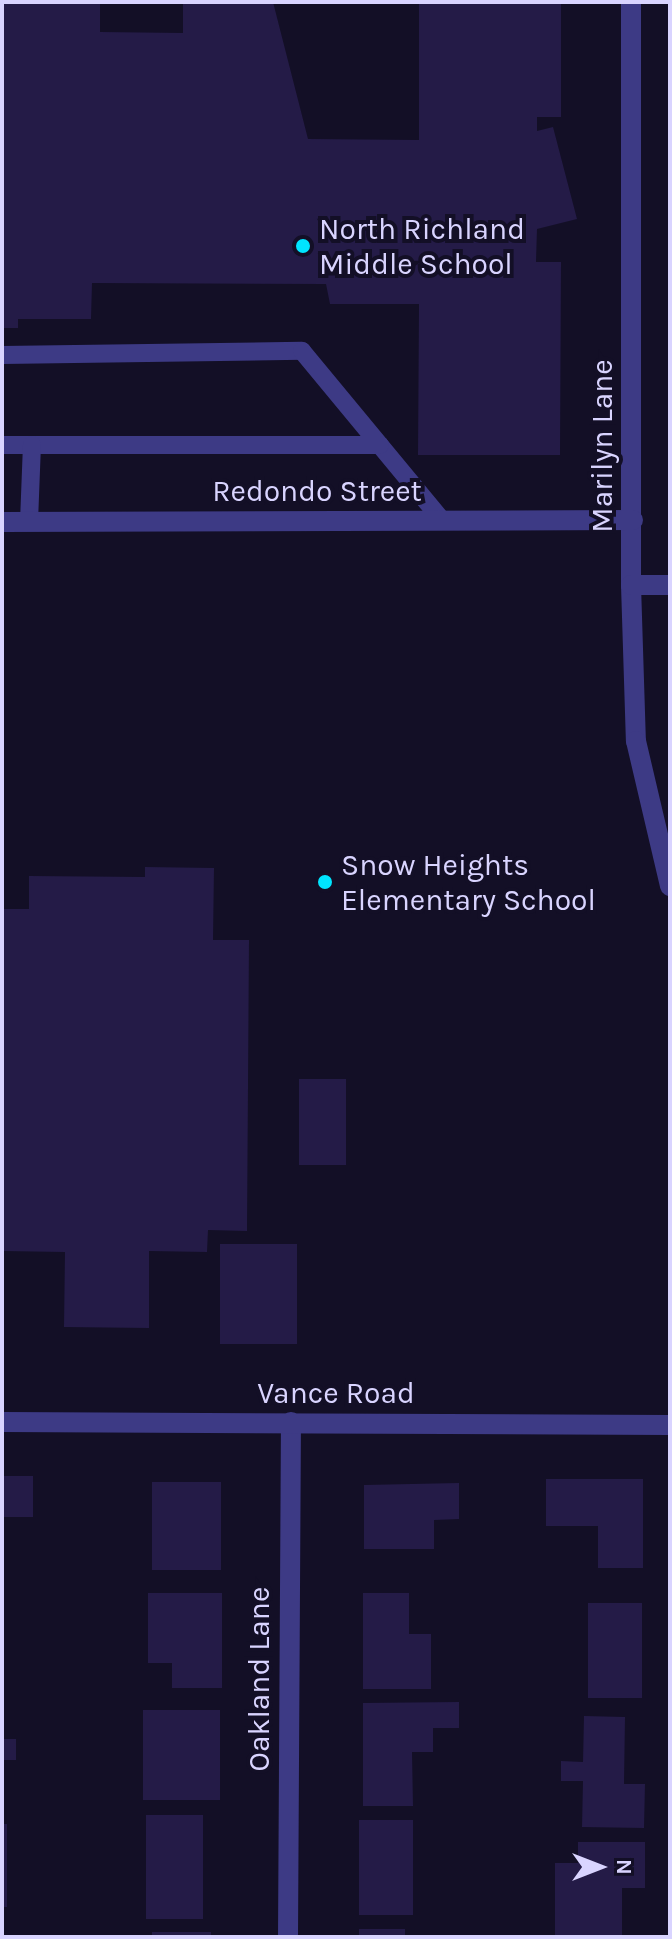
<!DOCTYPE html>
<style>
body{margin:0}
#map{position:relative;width:672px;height:1939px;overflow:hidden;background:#130f26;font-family:Karla,sans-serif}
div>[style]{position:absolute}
.building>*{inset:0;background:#241b47;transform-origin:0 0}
.service>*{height:18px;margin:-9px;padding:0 9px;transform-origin:9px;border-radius:9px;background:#3d3a85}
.minor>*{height:20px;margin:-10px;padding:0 10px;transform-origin:10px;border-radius:10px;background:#3d3a85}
.tertiary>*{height:20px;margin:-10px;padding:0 10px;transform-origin:10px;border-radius:10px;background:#3d3a85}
.dots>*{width:22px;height:22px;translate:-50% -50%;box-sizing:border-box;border:4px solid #130f26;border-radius:50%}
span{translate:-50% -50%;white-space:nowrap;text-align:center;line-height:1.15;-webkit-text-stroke:8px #130f26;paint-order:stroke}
.poi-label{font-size:30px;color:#d9d4ff}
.left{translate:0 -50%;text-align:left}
.street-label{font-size:30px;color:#d9d4ff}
.frame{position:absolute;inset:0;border:4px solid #d9d4ff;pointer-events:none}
.north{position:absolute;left:560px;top:1827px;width:80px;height:80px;-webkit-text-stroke:6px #130f26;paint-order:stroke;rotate:90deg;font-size:22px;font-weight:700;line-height:32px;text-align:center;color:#d9d4ff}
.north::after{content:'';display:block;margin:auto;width:28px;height:36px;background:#d9d4ff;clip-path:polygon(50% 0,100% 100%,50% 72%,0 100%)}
</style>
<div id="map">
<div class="building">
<i style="clip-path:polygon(2px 2px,100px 2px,100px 32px,183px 33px,183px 2px,273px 2px,308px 139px,419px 140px,419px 2px,561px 2px,561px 117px,537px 117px,537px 131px,553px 127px,577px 219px,537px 229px,536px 262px,561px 262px,560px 455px,418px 455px,419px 304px,330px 304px,326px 284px,92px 283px,91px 319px,18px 319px,18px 328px,2px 328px)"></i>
<i style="clip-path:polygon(145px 867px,214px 868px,213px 940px,249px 940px,247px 1231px,208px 1230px,207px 1252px,149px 1251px,149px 1328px,64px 1327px,65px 1252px,2px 1251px,2px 909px,29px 909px,29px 876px,145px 877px)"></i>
<i style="left:299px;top:1079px;width:47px;height:86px"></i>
<i style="left:220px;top:1244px;width:77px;height:100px"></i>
<i style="left:2px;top:1476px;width:31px;height:41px"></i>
<i style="clip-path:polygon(546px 1479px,643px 1479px,643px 1568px,598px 1568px,598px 1526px,546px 1526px)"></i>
<i style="left:152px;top:1482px;width:69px;height:88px"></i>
<i style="clip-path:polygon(459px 1483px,459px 1519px,434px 1520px,434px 1549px,364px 1549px,364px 1485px)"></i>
<i style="clip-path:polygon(148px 1593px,222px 1593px,222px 1688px,172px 1688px,172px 1663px,148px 1663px)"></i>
<i style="clip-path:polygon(363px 1593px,409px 1593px,409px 1634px,431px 1634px,431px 1689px,363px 1689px)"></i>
<i style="left:588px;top:1603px;width:54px;height:95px"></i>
<i style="clip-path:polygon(459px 1702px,459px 1728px,433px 1728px,433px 1752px,412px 1752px,413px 1806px,363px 1806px,363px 1703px)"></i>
<i style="left:143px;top:1710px;width:77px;height:90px"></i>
<i style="clip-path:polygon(584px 1716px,625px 1717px,624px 1784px,645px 1784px,644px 1828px,582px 1827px,583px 1781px,561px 1781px,561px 1761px,583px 1762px)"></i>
<i style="left:2px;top:1739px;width:14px;height:21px"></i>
<i style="left:146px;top:1815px;width:57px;height:104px"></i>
<i style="left:359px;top:1820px;width:54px;height:95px"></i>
<i style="left:2px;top:1824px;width:5px;height:83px"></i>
<i style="clip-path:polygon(578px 1842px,645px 1842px,645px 1888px,622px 1888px,622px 1937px,555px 1936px,555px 1863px,578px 1863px)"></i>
<i style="left:359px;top:1929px;width:46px;height:8px"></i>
<i style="left:152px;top:1932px;width:59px;height:5px"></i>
</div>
<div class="service">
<i style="left:2px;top:355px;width:300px;rotate:-0.8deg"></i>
<i style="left:302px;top:351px;width:219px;rotate:50.4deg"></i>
<i style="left:2px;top:445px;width:378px"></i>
<i style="left:29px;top:522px;width:77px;rotate:-87.8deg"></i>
</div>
<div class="minor">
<i style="left:631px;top:2px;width:583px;rotate:90deg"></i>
<i style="left:631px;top:585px;width:156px;rotate:88.2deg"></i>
<i style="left:636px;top:741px;width:149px;rotate:76.8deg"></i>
<i style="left:2px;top:522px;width:631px;rotate:-0.18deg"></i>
<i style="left:631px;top:585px;width:39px"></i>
<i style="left:288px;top:1937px;width:515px;rotate:-89.67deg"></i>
</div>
<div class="tertiary">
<i style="left:2px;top:1422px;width:668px;rotate:0.26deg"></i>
</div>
<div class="dots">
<i style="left:303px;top:246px;background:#00e5ff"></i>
<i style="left:325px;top:882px;background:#00e5ff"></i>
</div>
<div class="poi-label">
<span class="left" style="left:319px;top:246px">North Richland<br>Middle School</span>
<span class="left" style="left:341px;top:882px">Snow Heights<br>Elementary School</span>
</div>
<div class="street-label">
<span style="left:602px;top:446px;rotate:-90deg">Marilyn Lane</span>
<span style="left:317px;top:491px">Redondo Street</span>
<span style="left:336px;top:1393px">Vance Road</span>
<span style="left:259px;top:1679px;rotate:-90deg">Oakland Lane</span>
</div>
<div class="frame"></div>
<div class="north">N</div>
</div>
